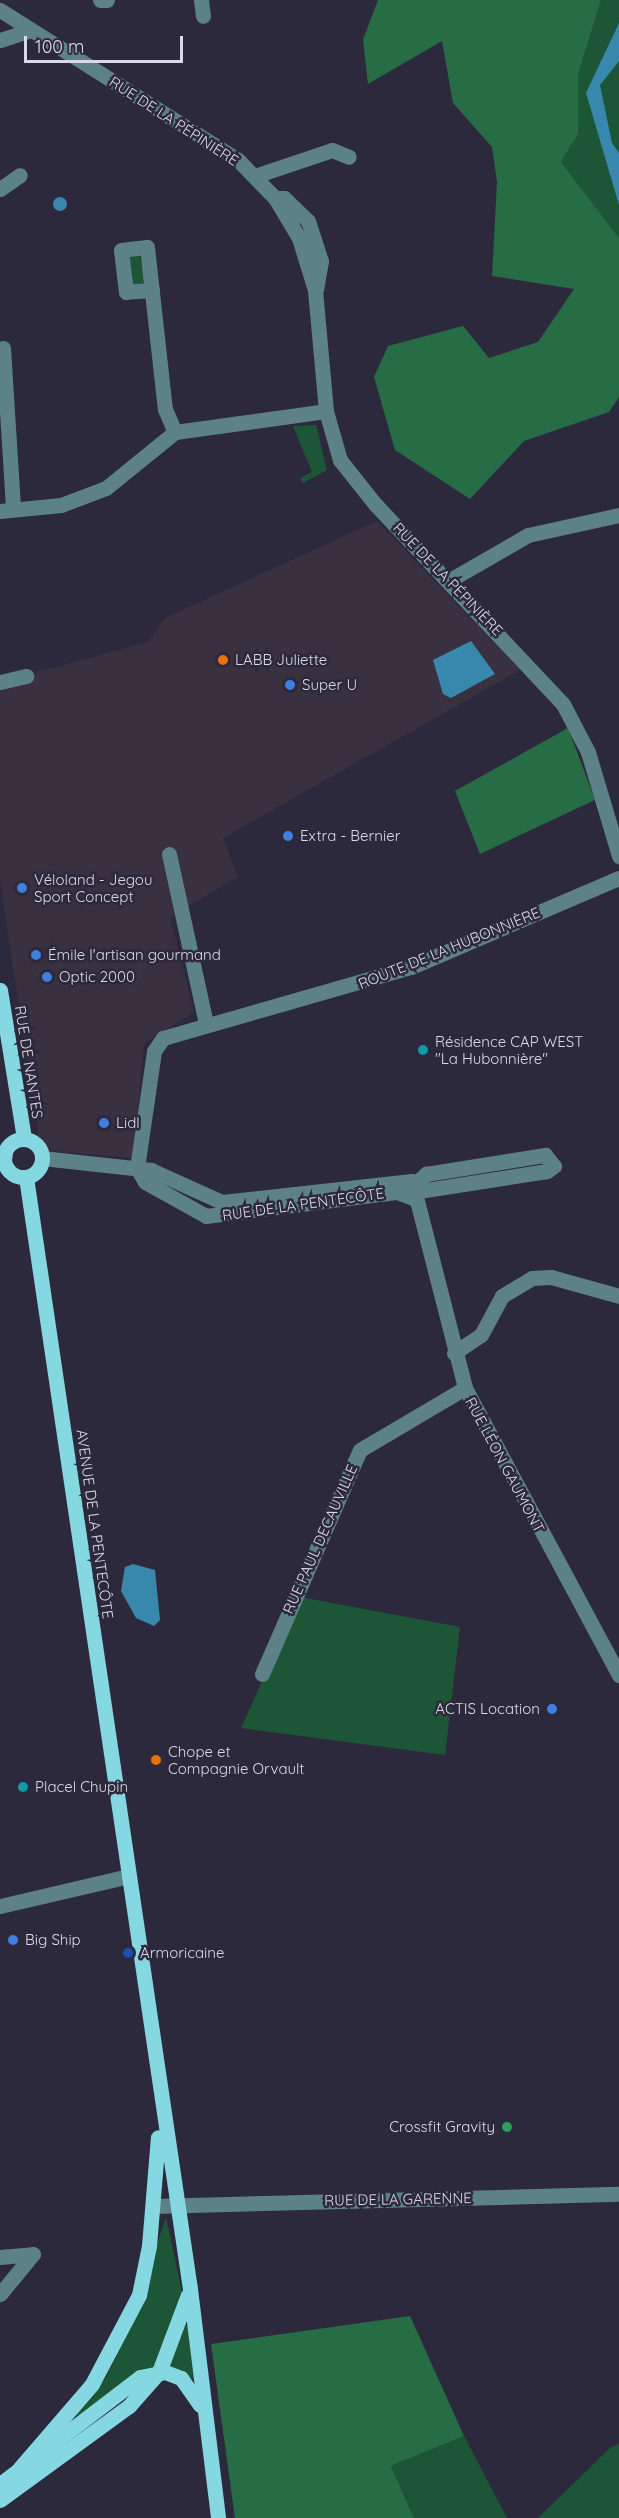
<!DOCTYPE html>
<meta charset="utf-8">
<style>
body{margin:0}
#map{position:relative;width:619px;height:2518px;overflow:hidden;background:#2d293d;font-family:Quicksand,sans-serif}
div>[style]{position:absolute}
.commercial>*{inset:0;background:#393040}
.green>*{inset:0;background:#1d5636}
.forest>*{inset:0;background:#266c44}
.water>*{inset:0;background:#3888ad}
.round{border-radius:50%}
.minor>*{height:15px;margin:-7.5px;padding:0 7.5px;transform-origin:7.5px;border-radius:7.5px;background:#5c8287}
.major>*{height:15px;margin:-7.5px;padding:0 7.5px;transform-origin:7.5px;border-radius:7.5px;background:#85d7e2}
.major>.ring{margin:-7.5px;padding:0;box-sizing:content-box;background:none;border:15px solid #85d7e2;border-radius:50%}
.dots>*{width:16px;height:16px;translate:-50% -50%;box-sizing:border-box;border:3px solid #2d293d;border-radius:50%}
span{translate:-50% -50%;white-space:nowrap;text-align:center;line-height:1.15;-webkit-text-stroke:5px #2d293d;paint-order:stroke}
.street-label{font-size:15px;color:#dbd9e6}
.poi-label{font-size:15px;color:#dbd9e6}
.left{translate:0 -50%;text-align:left}
.right{translate:-100% -50%;text-align:right}
.scale{position:absolute;left:24px;top:36px;width:159px;height:27px;box-sizing:border-box;border:3px solid #dbd9e6;border-top:0;padding-left:8px;font-size:18px;line-height:21px;white-space:nowrap;color:#dbd9e6;-webkit-text-stroke:4px #2d293d;paint-order:stroke}
</style>
<div id="map">
<div class="commercial">
<i style="clip-path:polygon(377px 521px,520px 670px,223px 838px,238px 877px,170px 917px,194px 1012px,144px 1044px,134px 1158px,41px 1150px,0 881px,0 682px,148px 642px,165px 618px)"></i>
</div>
<div class="green">
<i style="clip-path:polygon(601px 0,619px 0,619px 238px,561px 162px,578px 134px,578px 75px)"></i>
<i style="clip-path:polygon(139px 252px,146px 284px,131px 284px,129px 258px)"></i>
<i style="clip-path:polygon(316px 425px,327px 470px,303px 483px,300px 478px,312px 472px,293px 426px)"></i>
<i style="clip-path:polygon(300px 1597px,460px 1627px,445px 1755px,241px 1728px)"></i>
<i style="clip-path:polygon(166px 2217px,183px 2297px,156px 2366px,82px 2418px,76px 2414px,106px 2377px,128px 2332px)"></i>
<i style="clip-path:polygon(186px 2325px,188px 2326px,194px 2380px,168px 2366px)"></i>
<i style="clip-path:polygon(464px 2436px,507px 2518px,414px 2518px,391px 2466px)"></i>
<i style="clip-path:polygon(619px 2444px,619px 2518px,538px 2518px,611px 2447px)"></i>
</div>
<div class="forest">
<i style="clip-path:polygon(378px 0,601px 0,578px 75px,578px 134px,561px 162px,619px 238px,619px 397px,609px 412px,524px 441px,470px 499px,395px 450px,374px 377px,388px 346px,463px 326px,489px 358px,538px 342px,574px 289px,492px 276px,497px 182px,492px 147px,453px 103px,442px 41px,368px 84px,363px 40px)"></i>
<i style="clip-path:polygon(568px 728px,595px 800px,480px 854px,455px 791px)"></i>
<i style="clip-path:polygon(410px 2316px,464px 2436px,391px 2466px,414px 2518px,235px 2518px,211px 2344px)"></i>
</div>
<div class="water">
<i style="clip-path:polygon(619px 23px,619px 61px,600px 85px,612px 143px,619px 153px,619px 205px,586px 93px)"></i>
<i class="round" style="left:53px;top:197px;width:14px;height:14px"></i>
<i style="clip-path:polygon(471px 641px,495px 674px,451px 698px,443px 694px,433px 660px)"></i>
<i style="clip-path:polygon(133px 1564px,155px 1570px,160px 1620px,154px 1626px,136px 1618px,121px 1591px,125px 1567px)"></i>
</div>
<div class="minor">
<i style="left:100px;top:0;width:7px"></i>
<i style="left:201px;top:0;width:16px;rotate:83deg"></i>
<i style="left:0;top:10px;width:281px;rotate:32.2deg"></i>
<i style="left:238px;top:160px;width:53px;rotate:45.8deg"></i>
<i style="left:275px;top:198px;width:47px;rotate:59deg"></i>
<i style="left:299px;top:238px;width:54px;rotate:72.9deg"></i>
<i style="left:315px;top:290px;width:121px;rotate:84.8deg"></i>
<i style="left:326px;top:411px;width:51px;rotate:74.1deg"></i>
<i style="left:340px;top:460px;width:56px;rotate:51.5deg"></i>
<i style="left:375px;top:504px;width:274px;rotate:46.8deg"></i>
<i style="left:563px;top:704px;width:54px;rotate:62.5deg"></i>
<i style="left:588px;top:752px;width:109px;rotate:73.4deg"></i>
<i style="left:0;top:40px;width:32px;rotate:-18deg"></i>
<i style="left:255px;top:176px;width:81px;rotate:-18.7deg"></i>
<i style="left:332px;top:150px;width:18px;rotate:22deg"></i>
<i style="left:0;top:189px;width:24px;rotate:-35deg"></i>
<i style="left:275px;top:198px;width:9px"></i>
<i style="left:284px;top:198px;width:33px;rotate:44deg"></i>
<i style="left:308px;top:221px;width:42px;rotate:72deg"></i>
<i style="left:321px;top:261px;width:28px;rotate:100deg"></i>
<i style="left:152px;top:290px;width:26px;rotate:176deg"></i>
<i style="left:126px;top:292px;width:42px;rotate:-96.8deg"></i>
<i style="left:121px;top:250px;width:26px;rotate:-7deg"></i>
<i style="left:147px;top:247px;width:163px;rotate:83.7deg"></i>
<i style="left:165px;top:409px;width:25px;rotate:67deg"></i>
<i style="left:3px;top:348px;width:161px;rotate:86.4deg"></i>
<i style="left:0;top:511px;width:61px;rotate:-5.6deg"></i>
<i style="left:61px;top:505px;width:48px;rotate:-20.7deg"></i>
<i style="left:106px;top:488px;width:89px;rotate:-39.1deg"></i>
<i style="left:175px;top:432px;width:152px;rotate:-7.9deg"></i>
<i style="left:450px;top:580px;width:90px;rotate:-30deg"></i>
<i style="left:528px;top:535px;width:93px;rotate:-12.4deg"></i>
<i style="left:0;top:682px;width:27px;rotate:-13deg"></i>
<i style="left:169px;top:854px;width:174px;rotate:77.7deg"></i>
<i style="left:545px;top:1155px;width:14px;rotate:51deg"></i>
<i style="left:554px;top:1166px;width:9px;rotate:144deg"></i>
<i style="left:547px;top:1171px;width:143px;rotate:171.1deg"></i>
<i style="left:406px;top:1193px;width:28px;rotate:-44deg"></i>
<i style="left:426px;top:1174px;width:121px;rotate:-9.1deg"></i>
<i style="left:0;top:1156px;width:5px"></i>
<i style="left:42px;top:1158px;width:110px;rotate:6.3deg"></i>
<i style="left:151px;top:1170px;width:78px;rotate:24.3deg"></i>
<i style="left:222px;top:1202px;width:191px;rotate:-6.3deg"></i>
<i style="left:412px;top:1181px;width:214px;rotate:75.6deg"></i>
<i style="left:465px;top:1388px;width:326px;rotate:61.8deg"></i>
<i style="left:137px;top:1168px;width:118px;rotate:-81.7deg"></i>
<i style="left:154px;top:1051px;width:16px;rotate:-55deg"></i>
<i style="left:163px;top:1038px;width:258px;rotate:-16deg"></i>
<i style="left:411px;top:967px;width:226px;rotate:-23.2deg"></i>
<i style="left:137px;top:1168px;width:16px;rotate:60deg"></i>
<i style="left:145px;top:1182px;width:70px;rotate:29.1deg"></i>
<i style="left:206px;top:1216px;width:193px;rotate:-7.2deg"></i>
<i style="left:397px;top:1192px;width:17px;rotate:21deg"></i>
<i style="left:454px;top:1353px;width:32px;rotate:-34deg"></i>
<i style="left:481px;top:1335px;width:44px;rotate:-61.7deg"></i>
<i style="left:502px;top:1296px;width:35px;rotate:-31deg"></i>
<i style="left:532px;top:1278px;width:19px;rotate:-3deg"></i>
<i style="left:551px;top:1277px;width:71px;rotate:15.6deg"></i>
<i style="left:262px;top:1674px;width:244px;rotate:-66.4deg"></i>
<i style="left:360px;top:1450px;width:122px;rotate:-30.6deg"></i>
<i style="left:0;top:1906px;width:132px;rotate:-13.1deg"></i>
<i style="left:153px;top:2206px;width:466px;rotate:-1.5deg"></i>
<i style="left:0;top:2257px;width:33px;rotate:-5deg"></i>
<i style="left:33px;top:2254px;width:52px;rotate:129.5deg"></i>
</div>
<div class="major">
<i style="left:0;top:990px;width:151px;rotate:80.8deg"></i>
<i class="ring" style="left:4px;top:1139px;width:23px;height:23px"></i>
<i style="left:26px;top:1177px;width:1124px;rotate:81.61deg"></i>
<i style="left:190px;top:2289px;width:231px;rotate:83deg"></i>
<i style="left:19px;top:2469px;width:112px;rotate:-49.3deg"></i>
<i style="left:92px;top:2384px;width:101px;rotate:-62.2deg"></i>
<i style="left:139px;top:2295px;width:50px;rotate:-78.5deg"></i>
<i style="left:149px;top:2246px;width:109px;rotate:-85.3deg"></i>
<i style="left:0;top:2484px;width:176px;rotate:-37.4deg"></i>
<i style="left:140px;top:2377px;width:25px;rotate:-11deg"></i>
<i style="left:165px;top:2372px;width:17px;rotate:21deg"></i>
<i style="left:181px;top:2378px;width:33px;rotate:55deg"></i>
<i style="left:0;top:2500px;width:160px;rotate:-36.1deg"></i>
<i style="left:129px;top:2406px;width:45px;rotate:-48.6deg"></i>
<i style="left:159px;top:2372px;width:82px;rotate:-69.4deg"></i>
</div>
<div class="dots">
<i style="left:223px;top:660px;background:#e8710a"></i>
<i style="left:290px;top:685px;background:#3f7fe0"></i>
<i style="left:288px;top:836px;background:#3f7fe0"></i>
<i style="left:22px;top:888px;background:#3f7fe0"></i>
<i style="left:36px;top:955px;background:#3f7fe0"></i>
<i style="left:47px;top:977px;background:#3f7fe0"></i>
<i style="left:423px;top:1050px;background:#0f9aa8"></i>
<i style="left:104px;top:1123px;background:#3f7fe0"></i>
<i style="left:552px;top:1709px;background:#3f7fe0"></i>
<i style="left:156px;top:1760px;background:#e8710a"></i>
<i style="left:23px;top:1787px;background:#0f9aa8"></i>
<i style="left:13px;top:1940px;background:#3f7fe0"></i>
<i style="left:128px;top:1953px;background:#1a4fb4"></i>
<i style="left:507px;top:2127px;background:#2e9e5b"></i>
</div>
<div class="street-label">
<span style="left:174px;top:121px;rotate:33deg">RUE DE LA PÉPINIÈRE</span>
<span style="left:448px;top:579px;rotate:46deg">RUE DE LA PÉPINIÈRE</span>
<span style="left:449px;top:948px;rotate:-22deg">ROUTE DE LA HUBONNIÈRE</span>
<span style="left:29px;top:1062px;rotate:81deg">RUE DE NANTES</span>
<span style="left:303px;top:1204px;rotate:-8deg">RUE DE LA PENTECÔTE</span>
<span style="left:505px;top:1465px;rotate:62deg">RUE LÉON GAUMONT</span>
<span style="left:95px;top:1524px;rotate:82deg">AVENUE DE LA PENTECÔTE</span>
<span style="left:320px;top:1539px;rotate:-66deg">RUE PAUL DECAUVILLE</span>
<span style="left:398px;top:2199px;rotate:-1deg">RUE DE LA GARENNE</span>
</div>
<div class="poi-label">
<span class="left" style="left:235px;top:660px">LABB Juliette</span>
<span class="left" style="left:302px;top:685px">Super U</span>
<span class="left" style="left:300px;top:836px">Extra - Bernier</span>
<span class="left" style="left:34px;top:888px">Véloland - Jegou<br>Sport Concept</span>
<span class="left" style="left:48px;top:955px">Émile l'artisan gourmand</span>
<span class="left" style="left:59px;top:977px">Optic 2000</span>
<span class="left" style="left:435px;top:1050px">Résidence CAP WEST<br>"La Hubonnière"</span>
<span class="left" style="left:116px;top:1123px">Lidl</span>
<span class="right" style="left:540px;top:1709px">ACTIS Location</span>
<span class="left" style="left:168px;top:1760px">Chope et<br>Compagnie Orvault</span>
<span class="left" style="left:35px;top:1787px">Placel Chupin</span>
<span class="left" style="left:25px;top:1940px">Big Ship</span>
<span class="left" style="left:140px;top:1953px">Armoricaine</span>
<span class="right" style="left:495px;top:2127px">Crossfit Gravity</span>
</div>
<div class="scale">100 m</div>
</div>
